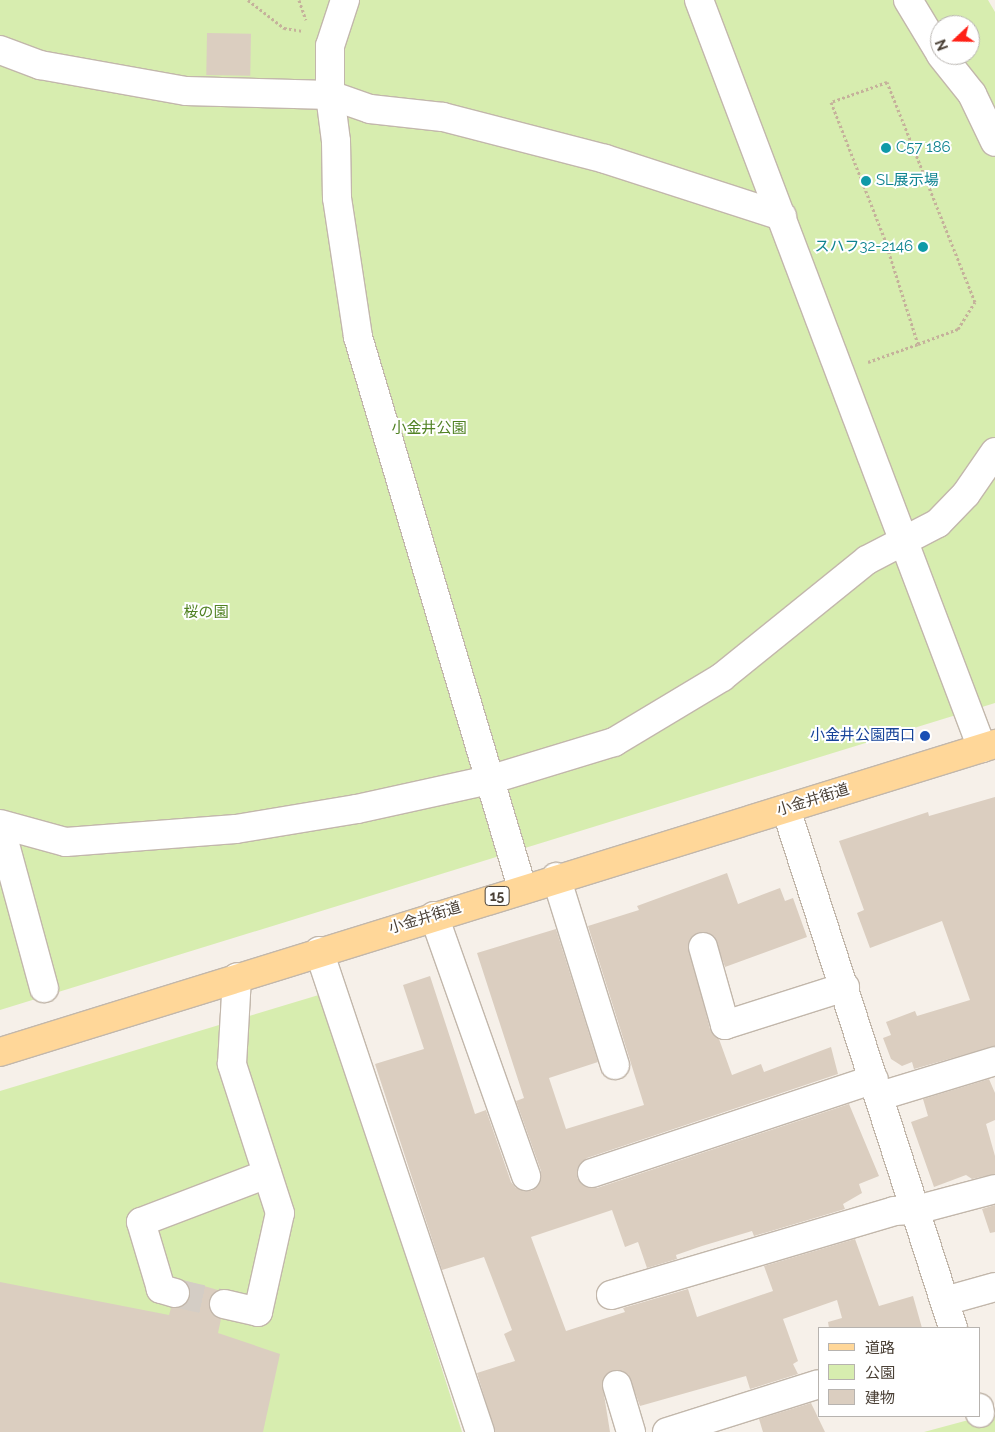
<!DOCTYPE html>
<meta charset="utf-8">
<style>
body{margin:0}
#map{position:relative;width:995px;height:1432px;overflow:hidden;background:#f6f0e9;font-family:Raleway,"Noto Sans JP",sans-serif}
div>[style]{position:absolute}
.green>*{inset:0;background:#d7edaf}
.building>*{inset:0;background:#dbcec0;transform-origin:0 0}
.minor-tunnel>*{height:28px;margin-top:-14px;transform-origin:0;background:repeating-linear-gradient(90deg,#d4cdc5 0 28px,transparent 0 42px)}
.path>*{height:3px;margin-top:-1.5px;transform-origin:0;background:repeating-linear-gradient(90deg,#c5b19b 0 2.5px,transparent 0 5px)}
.roads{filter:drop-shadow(1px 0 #c2b7ab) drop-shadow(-1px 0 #c2b7ab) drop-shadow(0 1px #c2b7ab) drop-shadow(0 -1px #c2b7ab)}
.minor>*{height:28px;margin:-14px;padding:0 14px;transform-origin:14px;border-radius:14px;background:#fff}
.major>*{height:28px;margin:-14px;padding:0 14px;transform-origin:14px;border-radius:14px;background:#ffd799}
.dots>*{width:14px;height:14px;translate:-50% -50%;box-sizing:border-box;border:2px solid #fff;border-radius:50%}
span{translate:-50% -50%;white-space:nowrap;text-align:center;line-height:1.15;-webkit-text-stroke:4px #fff;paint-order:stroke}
.shield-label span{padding:1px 4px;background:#fff;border:1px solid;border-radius:4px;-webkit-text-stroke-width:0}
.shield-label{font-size:14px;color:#4a4036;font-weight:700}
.culture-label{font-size:15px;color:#0d838f}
.left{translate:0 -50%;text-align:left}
.right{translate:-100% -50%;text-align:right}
.park-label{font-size:15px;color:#518224}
.transit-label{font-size:15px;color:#164399}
.street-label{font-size:15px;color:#4a4036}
.legend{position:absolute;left:818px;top:1327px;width:162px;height:90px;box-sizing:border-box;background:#fff;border:1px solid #b7b3af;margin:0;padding:6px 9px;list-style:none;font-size:15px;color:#4a4036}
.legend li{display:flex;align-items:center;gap:10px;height:25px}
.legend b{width:25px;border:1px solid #b7b3af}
.north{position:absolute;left:930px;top:15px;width:50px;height:50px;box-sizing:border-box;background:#fff;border:1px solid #b7b3af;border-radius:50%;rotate:249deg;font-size:14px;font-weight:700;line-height:20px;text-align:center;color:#4a4036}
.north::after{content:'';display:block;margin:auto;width:18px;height:22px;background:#ff2117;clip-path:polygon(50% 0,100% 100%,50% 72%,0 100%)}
</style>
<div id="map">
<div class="green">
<i style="clip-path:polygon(evenodd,0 0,988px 0,995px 12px,995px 703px,0 1010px,0 0,940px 25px,970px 25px,970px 55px,940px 55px,940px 25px)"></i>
<i style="clip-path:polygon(322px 994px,462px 1432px,0 1432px,0 1091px)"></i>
<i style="clip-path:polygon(995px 1413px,995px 1432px,924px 1432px,987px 1415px)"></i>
</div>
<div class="building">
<i style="left:207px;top:33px;width:44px;height:42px;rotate:1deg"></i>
<i style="clip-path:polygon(995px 797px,995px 1046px,914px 1069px,912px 1062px,902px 1066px,891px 1059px,883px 1038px,891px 1035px,886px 1022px,915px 1011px,917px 1016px,970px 1000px,942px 921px,870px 948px,857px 913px,864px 910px,839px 841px,928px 812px,929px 816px)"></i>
<i style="clip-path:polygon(727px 873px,738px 904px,780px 888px,785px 901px,793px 898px,807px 937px,725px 967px,714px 936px,699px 932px,688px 943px,710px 1029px,719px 1039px,732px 1075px,761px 1064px,764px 1072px,831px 1047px,838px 1074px,587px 1158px,577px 1169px,577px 1178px,588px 1188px,597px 1188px,849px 1104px,879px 1176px,859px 1184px,862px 1193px,843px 1204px,845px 1209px,754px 1236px,752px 1231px,702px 1246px,676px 1255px,677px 1259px,647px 1268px,638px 1242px,625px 1247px,612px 1210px,531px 1237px,566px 1331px,625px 1312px,623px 1308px,688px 1289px,697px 1317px,773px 1291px,764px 1266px,855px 1239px,879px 1306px,913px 1296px,922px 1328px,829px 1328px,828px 1322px,842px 1318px,837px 1300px,783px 1319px,798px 1361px,793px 1364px,798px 1374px,750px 1389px,746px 1376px,640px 1406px,628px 1374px,613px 1370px,602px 1382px,610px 1432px,495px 1432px,477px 1373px,515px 1361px,504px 1334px,512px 1330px,484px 1257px,442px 1270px,375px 1064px,424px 1049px,403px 985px,430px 976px,475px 1114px,486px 1110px,511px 1182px,516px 1188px,531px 1191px,538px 1186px,541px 1171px,516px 1101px,524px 1098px,477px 953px,556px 929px,598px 1062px,549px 1078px,566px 1129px,644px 1105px,588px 926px,639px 910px,637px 906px)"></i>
<i style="clip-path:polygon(989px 1079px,995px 1093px,995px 1120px,986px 1124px,995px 1156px,995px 1174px,972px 1179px,966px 1175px,934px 1187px,911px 1122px,928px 1116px,923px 1099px)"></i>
<i style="clip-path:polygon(995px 1205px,995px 1232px,990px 1233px,982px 1209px)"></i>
<i style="clip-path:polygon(183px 1280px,218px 1290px,209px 1301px,213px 1315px,221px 1319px,218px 1333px,280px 1354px,263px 1432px,0 1432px,0 1282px,169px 1315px,171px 1308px,185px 1305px,190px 1298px,190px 1289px)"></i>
<i style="clip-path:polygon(811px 1403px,825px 1432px,763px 1432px,759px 1419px)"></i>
</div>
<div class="minor-tunnel">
<i style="left:175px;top:1293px;width:50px;rotate:12.7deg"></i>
</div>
<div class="path">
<i style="left:248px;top:0;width:46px;rotate:37.9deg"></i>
<i style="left:284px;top:28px;width:20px;rotate:9deg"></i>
<i style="left:299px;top:0;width:21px;rotate:71deg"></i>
<i style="left:868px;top:362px;width:53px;rotate:-19.8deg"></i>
<i style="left:918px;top:344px;width:43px;rotate:-20.6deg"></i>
<i style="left:958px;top:329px;width:32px;rotate:-58deg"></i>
<i style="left:975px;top:302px;width:237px;rotate:-111.8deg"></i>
<i style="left:887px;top:82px;width:59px;rotate:160.3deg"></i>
<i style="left:831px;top:102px;width:145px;rotate:68.6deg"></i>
<i style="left:884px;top:237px;width:112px;rotate:72.4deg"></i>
</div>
<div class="roads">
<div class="minor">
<i style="left:345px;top:0;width:48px;rotate:108.1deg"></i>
<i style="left:330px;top:46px;width:49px;rotate:90deg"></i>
<i style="left:330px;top:95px;width:46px;rotate:82.6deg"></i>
<i style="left:336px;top:141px;width:57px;rotate:89deg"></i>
<i style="left:337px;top:198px;width:141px;rotate:81.4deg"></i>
<i style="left:358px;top:337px;width:575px;rotate:73.42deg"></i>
<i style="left:699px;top:0;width:800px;rotate:69.28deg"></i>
<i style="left:908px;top:0;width:62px;rotate:58.9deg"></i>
<i style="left:0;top:50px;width:43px;rotate:20.6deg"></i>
<i style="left:40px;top:65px;width:148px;rotate:10.1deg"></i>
<i style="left:186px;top:91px;width:144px;rotate:1.6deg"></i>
<i style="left:330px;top:95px;width:42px;rotate:19.3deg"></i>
<i style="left:370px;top:109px;width:73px;rotate:6.3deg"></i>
<i style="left:443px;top:117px;width:167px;rotate:14.5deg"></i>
<i style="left:605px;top:159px;width:186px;rotate:17.9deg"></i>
<i style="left:941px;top:55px;width:50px;rotate:51.5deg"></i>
<i style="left:972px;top:94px;width:53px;rotate:64.4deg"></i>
<i style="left:786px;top:809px;width:545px;rotate:72.16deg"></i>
<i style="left:0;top:824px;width:68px;rotate:15.3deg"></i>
<i style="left:66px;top:842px;width:170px;rotate:-4.4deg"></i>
<i style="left:236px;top:829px;width:123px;rotate:-9.4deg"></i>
<i style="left:357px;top:809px;width:135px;rotate:-12.4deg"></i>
<i style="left:489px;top:780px;width:131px;rotate:-16.9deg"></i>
<i style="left:614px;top:742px;width:126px;rotate:-31deg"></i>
<i style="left:722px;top:677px;width:186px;rotate:-38.9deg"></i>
<i style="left:867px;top:560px;width:80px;rotate:-27.5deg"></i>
<i style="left:938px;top:523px;width:40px;rotate:-46deg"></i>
<i style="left:966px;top:494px;width:51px;rotate:-55.4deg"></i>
<i style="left:0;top:826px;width:168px;rotate:74.8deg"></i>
<i style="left:556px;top:877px;width:197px;rotate:72.6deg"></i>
<i style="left:434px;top:916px;width:276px;rotate:70.5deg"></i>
<i style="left:703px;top:947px;width:81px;rotate:74.2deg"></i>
<i style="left:725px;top:1025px;width:126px;rotate:-17.6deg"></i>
<i style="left:319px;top:951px;width:507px;rotate:71.49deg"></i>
<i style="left:880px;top:1096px;width:120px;rotate:-16.9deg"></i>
<i style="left:592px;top:1173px;width:297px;rotate:-18.4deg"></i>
<i style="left:175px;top:1293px;width:15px;rotate:-164deg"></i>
<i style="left:161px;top:1289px;width:70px;rotate:-106.6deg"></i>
<i style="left:141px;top:1222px;width:135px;rotate:-20.9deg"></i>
<i style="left:611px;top:1295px;width:295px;rotate:-16.5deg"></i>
<i style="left:894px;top:1211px;width:22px;rotate:-3deg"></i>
<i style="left:916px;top:1210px;width:82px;rotate:-14.9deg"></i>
<i style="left:945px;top:1301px;width:52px;rotate:-15.6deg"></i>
<i style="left:224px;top:1304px;width:35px;rotate:13deg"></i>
<i style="left:258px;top:1312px;width:101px;rotate:-77.5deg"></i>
<i style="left:280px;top:1213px;width:157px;rotate:-107.9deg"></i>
<i style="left:232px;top:1064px;width:87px;rotate:-86.7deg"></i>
<i style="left:617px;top:1385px;width:49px;rotate:73.4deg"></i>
<i style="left:979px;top:1408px;width:5px;rotate:79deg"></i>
<i style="left:667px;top:1432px;width:159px;rotate:-17.5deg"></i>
</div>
<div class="major">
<i style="left:0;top:1052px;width:1042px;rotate:-17.2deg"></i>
</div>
</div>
<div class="dots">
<i style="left:886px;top:148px;background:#0f9aa8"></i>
<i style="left:866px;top:181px;background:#0f9aa8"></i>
<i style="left:923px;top:247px;background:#0f9aa8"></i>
<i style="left:925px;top:736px;background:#1a4fb4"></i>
</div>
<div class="shield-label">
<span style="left:497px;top:896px">15</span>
</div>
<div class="culture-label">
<span class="left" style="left:896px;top:148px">C57 186</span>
<span class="left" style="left:876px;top:181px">SL展示場</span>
<span class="right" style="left:913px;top:247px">スハフ32-2146</span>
</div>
<div class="park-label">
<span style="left:429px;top:429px">小金井公園</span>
<span style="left:206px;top:613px">桜の園</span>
</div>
<div class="transit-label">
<span class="right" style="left:915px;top:736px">小金井公園西口</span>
</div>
<div class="street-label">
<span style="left:813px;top:800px;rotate:-17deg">小金井街道</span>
<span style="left:425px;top:918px;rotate:-17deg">小金井街道</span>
</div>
<ul class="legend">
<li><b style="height:6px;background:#ffd799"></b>道路</li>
<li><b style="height:14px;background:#d7edaf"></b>公園</li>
<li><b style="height:14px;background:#dbcec0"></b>建物</li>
</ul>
<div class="north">N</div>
</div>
